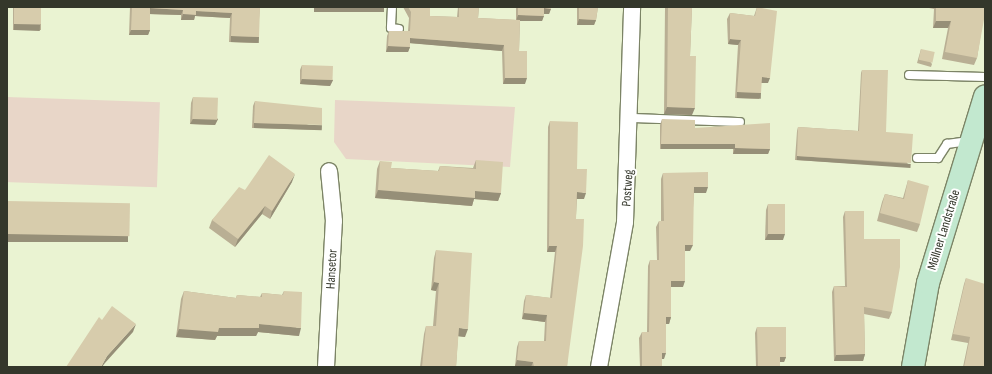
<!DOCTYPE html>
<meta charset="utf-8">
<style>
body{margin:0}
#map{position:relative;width:992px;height:374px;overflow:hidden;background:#eaf3d2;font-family:"Sofia Sans Condensed",sans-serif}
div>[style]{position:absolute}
.green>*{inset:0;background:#e8d6c8;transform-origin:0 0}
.roads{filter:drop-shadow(1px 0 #7c8466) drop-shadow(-1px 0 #7c8466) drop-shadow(0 1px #7c8466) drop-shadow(0 -1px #7c8466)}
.service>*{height:8px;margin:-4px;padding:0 4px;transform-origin:4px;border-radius:4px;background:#fff}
.minor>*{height:16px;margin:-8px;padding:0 8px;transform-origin:8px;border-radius:8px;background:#fff}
.secondary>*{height:22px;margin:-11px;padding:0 11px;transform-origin:11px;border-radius:11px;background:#c2e8cf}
.wall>*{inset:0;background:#b9af94;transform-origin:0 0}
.shaded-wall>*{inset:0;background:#968f78;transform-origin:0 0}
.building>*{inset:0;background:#d7ccac;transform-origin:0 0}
span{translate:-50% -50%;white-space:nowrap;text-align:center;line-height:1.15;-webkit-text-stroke:4px #fff;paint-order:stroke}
.street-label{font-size:13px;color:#34372b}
.frame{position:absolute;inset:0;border:8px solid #34372b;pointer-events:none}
</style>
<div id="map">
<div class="green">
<i style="left:7px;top:97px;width:153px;height:85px;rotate:2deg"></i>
<i style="clip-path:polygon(335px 100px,515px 107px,510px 167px,346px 159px,334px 142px)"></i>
</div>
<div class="roads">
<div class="service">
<i style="left:392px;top:7px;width:21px;rotate:93deg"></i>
<i style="left:391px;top:28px;width:8px;rotate:7deg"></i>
<i style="left:909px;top:75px;width:76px;rotate:1.5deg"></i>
<i style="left:631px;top:118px;width:109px;rotate:2.1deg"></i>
<i style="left:917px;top:158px;width:21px"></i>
<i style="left:938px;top:158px;width:17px;rotate:-57deg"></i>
<i style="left:947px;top:144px;width:22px;rotate:-8deg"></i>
</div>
<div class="minor">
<i style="left:326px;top:367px;width:146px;rotate:-86.9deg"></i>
<i style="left:334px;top:221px;width:50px;rotate:-95.7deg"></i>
<i style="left:599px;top:367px;width:147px;rotate:-79.8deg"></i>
<i style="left:625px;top:222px;width:215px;rotate:-88.1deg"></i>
</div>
<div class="secondary">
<i style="left:913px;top:367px;width:85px;rotate:-79.9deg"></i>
<i style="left:928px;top:283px;width:195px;rotate:-73deg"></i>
</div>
</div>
<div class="wall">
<i style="left:13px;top:7px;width:28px;height:23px"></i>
<i style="clip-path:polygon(130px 7px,260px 7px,257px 43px,229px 42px,230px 18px,195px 16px,194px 20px,181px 20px,181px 15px,150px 14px,150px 30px,148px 35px,129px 35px)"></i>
<i style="clip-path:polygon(403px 7px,430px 7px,430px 16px,457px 17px,458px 7px,479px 7px,478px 18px,516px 20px,516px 7px,551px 7px,549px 14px,544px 14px,542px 21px,520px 21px,519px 51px,525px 84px,503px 84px,502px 51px,410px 43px,410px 47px,408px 52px,386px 52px,387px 36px,389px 31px,408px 31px,409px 18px)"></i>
<i style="clip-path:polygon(577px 7px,598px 7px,596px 20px,594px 25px,577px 25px)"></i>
<i style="clip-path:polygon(665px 7px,692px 7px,690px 56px,692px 115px,664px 114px)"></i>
<i style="clip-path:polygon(757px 7px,768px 83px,761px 83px,759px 99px,735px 98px,738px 45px,728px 44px,727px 19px,730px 13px,754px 16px)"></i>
<i style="clip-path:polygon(924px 7px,985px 7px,977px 58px,974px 65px,942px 59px,948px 28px,933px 28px,934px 9px)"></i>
<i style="clip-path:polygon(921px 49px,932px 64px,931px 67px,917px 63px)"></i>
<i style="clip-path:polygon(302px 65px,333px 80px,330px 86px,300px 84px,300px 70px)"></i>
<i style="clip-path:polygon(862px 70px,886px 132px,910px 167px,795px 160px,797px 131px,798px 127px,858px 131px,861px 73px)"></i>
<i style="clip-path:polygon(193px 97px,218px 119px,215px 125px,190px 124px,191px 103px)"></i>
<i style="clip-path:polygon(255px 101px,320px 130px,252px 128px,253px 106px)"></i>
<i style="clip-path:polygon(662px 119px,695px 128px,770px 149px,768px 154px,733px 154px,733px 149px,660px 149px,660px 125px)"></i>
<i style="clip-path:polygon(550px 121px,577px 169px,584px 199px,577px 199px,567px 367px,520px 367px,515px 366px,517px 347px,519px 341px,544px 341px,545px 322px,522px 319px,524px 301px,526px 295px,550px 298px,555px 252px,547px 252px,548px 127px)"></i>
<i style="clip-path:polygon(476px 160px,501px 193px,498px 201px,474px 199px,472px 206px,375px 198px,377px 169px,380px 161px,391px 168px,438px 171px,440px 166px,473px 168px)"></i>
<i style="clip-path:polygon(663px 173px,706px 193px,694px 193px,690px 251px,685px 251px,683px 287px,671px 287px,671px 317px,669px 324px,666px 324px,664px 359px,662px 359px,662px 367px,640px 367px,639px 338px,642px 332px,647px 332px,648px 266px,650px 260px,657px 260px,656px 227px,659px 221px,661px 221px,661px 179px)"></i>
<i style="clip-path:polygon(908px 180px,920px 224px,917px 232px,877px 221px,882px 202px,885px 194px,903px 198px)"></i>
<i style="clip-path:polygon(292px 182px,270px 219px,262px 214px,235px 247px,209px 228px,212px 220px,245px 190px)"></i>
<i style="clip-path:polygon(768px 204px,783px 240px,765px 240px,766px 210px)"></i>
<i style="clip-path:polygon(845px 211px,864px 239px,892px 312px,889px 319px,864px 314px,865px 354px,863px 361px,834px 361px,832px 292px,834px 286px,845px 286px,843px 217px)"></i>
<i style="clip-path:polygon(436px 250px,465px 337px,458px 336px,456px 367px,420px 367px,424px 334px,426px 326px,433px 326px,436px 291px,431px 290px,434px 258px)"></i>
<i style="clip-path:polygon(966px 278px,985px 367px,963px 367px,968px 343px,951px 340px,964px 284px)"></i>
<i style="clip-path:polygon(184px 291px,236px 298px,237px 295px,260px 297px,262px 293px,282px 295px,284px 291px,299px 336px,258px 332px,256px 336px,217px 336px,215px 340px,176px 337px,181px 299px)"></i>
<i style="clip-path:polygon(757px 327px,786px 357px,784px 362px,780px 362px,780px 367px,756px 367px,755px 333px)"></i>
</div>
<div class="shaded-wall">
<i style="left:314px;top:7px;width:70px;height:5px"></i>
<i style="clip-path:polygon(150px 8px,183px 10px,181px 15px,148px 14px)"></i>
<i style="clip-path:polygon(544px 8px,551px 9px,549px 14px,542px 14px)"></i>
<i style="clip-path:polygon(196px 11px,232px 13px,230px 18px,195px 16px,194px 20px,181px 20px,183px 14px)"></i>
<i style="clip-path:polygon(518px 15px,544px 16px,542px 21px,516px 21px)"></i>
<i style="clip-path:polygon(579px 19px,596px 20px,594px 25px,577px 25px)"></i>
<i style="clip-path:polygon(936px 21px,951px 21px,948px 28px,933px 28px)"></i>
<i style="left:14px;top:24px;width:26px;height:6px;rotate:2deg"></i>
<i style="clip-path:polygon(131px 30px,150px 30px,148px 35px,129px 35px)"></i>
<i style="left:231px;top:36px;width:28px;height:6px;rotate:2deg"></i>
<i style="clip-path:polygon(410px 38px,504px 45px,502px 51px,408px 43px)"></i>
<i style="clip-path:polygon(730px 39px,741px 40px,738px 45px,728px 44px)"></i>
<i style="clip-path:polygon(388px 46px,410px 47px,408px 52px,386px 52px)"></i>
<i style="clip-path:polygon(762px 77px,770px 78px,768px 83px,760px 83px)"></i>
<i style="clip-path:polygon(505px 78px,527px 78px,525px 84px,503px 84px)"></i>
<i style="clip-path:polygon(302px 79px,333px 80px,330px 86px,300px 84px)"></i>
<i style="left:737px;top:92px;width:24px;height:6px;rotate:2deg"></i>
<i style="clip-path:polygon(667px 107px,695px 108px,692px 115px,664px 114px)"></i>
<i style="clip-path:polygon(193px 119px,218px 119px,215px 125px,190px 124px)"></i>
<i style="left:254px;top:123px;width:68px;height:5px;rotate:2deg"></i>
<i style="left:661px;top:144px;width:74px;height:5px"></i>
<i style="clip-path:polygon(735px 148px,770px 149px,768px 154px,733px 154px)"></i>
<i style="left:797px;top:156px;width:114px;height:4px;rotate:4deg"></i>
<i style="clip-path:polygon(295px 174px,292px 182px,270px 219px,272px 211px)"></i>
<i style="clip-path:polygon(694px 187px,708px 187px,706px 193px,692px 193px)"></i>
<i style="clip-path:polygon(378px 190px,475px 191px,501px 193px,498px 201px,474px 199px,472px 206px,375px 198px)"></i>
<i style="clip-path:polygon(577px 192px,586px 193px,584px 199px,575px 199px)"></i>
<i style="clip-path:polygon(265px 206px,262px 214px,235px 247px,238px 239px)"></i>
<i style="left:7px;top:234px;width:121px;height:8px"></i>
<i style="clip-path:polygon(768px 234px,785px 234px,783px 240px,765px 240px)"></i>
<i style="clip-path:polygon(685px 245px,693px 245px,690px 251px,683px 251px)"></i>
<i style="clip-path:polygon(549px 246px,557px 246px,555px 252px,547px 252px)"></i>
<i style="clip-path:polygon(671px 281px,685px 281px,683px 287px,669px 287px)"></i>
<i style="clip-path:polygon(434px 282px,439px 283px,436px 291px,431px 290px)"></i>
<i style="clip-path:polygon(524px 313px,547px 315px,545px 322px,522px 319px)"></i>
<i style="clip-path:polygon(666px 317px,671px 317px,669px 324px,664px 324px)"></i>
<i style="clip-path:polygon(136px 324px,133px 332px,105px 363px,102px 367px,101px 367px,107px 356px)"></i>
<i style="clip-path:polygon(259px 324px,301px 328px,299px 336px,258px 332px,256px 336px,217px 336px,215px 340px,176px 337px,179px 329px,219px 328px)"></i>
<i style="clip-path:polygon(459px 328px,468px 329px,465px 337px,456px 336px)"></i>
<i style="clip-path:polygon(662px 353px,666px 353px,664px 359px,660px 359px)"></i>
<i style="clip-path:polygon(865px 354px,863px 361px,834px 361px,836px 355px)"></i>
<i style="clip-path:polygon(780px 357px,786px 357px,784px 362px,778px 362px)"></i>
<i style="clip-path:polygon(517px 360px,533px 362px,531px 367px,515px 366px)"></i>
</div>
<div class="building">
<i style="left:14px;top:7px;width:27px;height:17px"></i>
<i style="clip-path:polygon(132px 7px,260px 7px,259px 37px,231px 36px,232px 13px,196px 11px,196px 15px,183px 14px,183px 10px,150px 8px,150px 30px,131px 30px)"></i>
<i style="clip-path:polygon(408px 7px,430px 7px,430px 16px,459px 17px,459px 7px,479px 7px,478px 18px,520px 20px,519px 51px,527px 51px,527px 78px,505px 78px,504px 45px,410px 38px,410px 47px,388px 46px,389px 31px,410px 31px,411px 12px)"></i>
<i style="clip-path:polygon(518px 7px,551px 7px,551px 9px,544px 8px,544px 16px,518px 15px)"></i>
<i style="clip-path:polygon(579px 7px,598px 7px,596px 20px,579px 19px)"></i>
<i style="clip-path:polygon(668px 7px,692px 7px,690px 56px,696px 56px,695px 108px,667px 107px)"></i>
<i style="clip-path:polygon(757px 7px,777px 11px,770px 78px,762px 77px,761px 93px,737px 92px,741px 40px,730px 39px,730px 13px,755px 16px)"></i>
<i style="clip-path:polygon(936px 7px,985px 7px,985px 14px,977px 58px,945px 52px,951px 21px,936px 21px)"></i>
<i style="left:921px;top:49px;width:14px;height:11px;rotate:12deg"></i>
<i style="left:302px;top:65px;width:31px;height:14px;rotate:2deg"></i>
<i style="clip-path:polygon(862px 70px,888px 70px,886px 132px,913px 134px,911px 163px,797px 156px,798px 127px,859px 131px)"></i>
<i style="left:193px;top:97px;width:25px;height:22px;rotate:2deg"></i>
<i style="clip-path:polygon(255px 101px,322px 108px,322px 125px,254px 123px)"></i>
<i style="clip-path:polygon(662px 119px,695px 120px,695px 128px,770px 123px,770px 149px,735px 148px,735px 144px,661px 144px)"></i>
<i style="clip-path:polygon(550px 121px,578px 122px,577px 169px,587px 169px,586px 193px,577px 192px,576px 219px,584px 219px,583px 246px,567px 367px,534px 367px,533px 362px,517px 360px,519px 341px,546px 341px,547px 315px,524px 313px,526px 295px,552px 298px,557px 246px,549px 246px)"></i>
<i style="clip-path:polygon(269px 155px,295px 174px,272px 211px,265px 206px,238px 239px,212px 220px,239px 187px,245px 190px)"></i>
<i style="clip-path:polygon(476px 160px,503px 162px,501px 193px,475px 191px,475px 198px,378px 190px,380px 161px,392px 162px,391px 168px,439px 171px,440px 166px,476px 169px)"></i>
<i style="clip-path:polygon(708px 172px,708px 187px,694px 187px,693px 245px,685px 245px,685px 281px,671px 281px,671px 317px,666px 317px,666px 353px,662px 353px,662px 367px,642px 367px,642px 332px,649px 332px,650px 260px,659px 260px,659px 221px,664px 221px,663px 173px)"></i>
<i style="clip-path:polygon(908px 180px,929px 186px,920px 224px,880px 213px,885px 194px,904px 199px)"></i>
<i style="left:7px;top:201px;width:123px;height:33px;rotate:1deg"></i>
<i style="left:768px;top:204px;width:17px;height:30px"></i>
<i style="clip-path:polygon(845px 211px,864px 211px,864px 239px,900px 239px,900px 267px,892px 312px,864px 307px,865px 354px,836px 355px,834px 286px,847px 287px)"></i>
<i style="clip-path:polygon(436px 250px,472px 253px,468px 329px,459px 328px,456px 367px,422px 367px,426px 326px,436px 326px,439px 283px,434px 282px)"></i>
<i style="clip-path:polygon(966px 278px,985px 284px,985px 367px,964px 367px,970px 337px,953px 334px)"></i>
<i style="clip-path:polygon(184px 291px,236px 298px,237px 295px,262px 297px,262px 293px,283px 295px,284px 291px,302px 292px,301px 328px,259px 324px,259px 328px,219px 328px,218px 332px,179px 329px)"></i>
<i style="clip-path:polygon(112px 306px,136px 324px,107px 356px,101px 367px,66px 367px,99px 317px,102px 320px)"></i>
<i style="clip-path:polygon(757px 327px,786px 327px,786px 357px,780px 357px,780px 367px,758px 367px)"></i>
</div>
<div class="street-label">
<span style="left:628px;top:188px;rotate:-86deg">Postweg</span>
<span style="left:944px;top:230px;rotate:-73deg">Möllner Landstraße</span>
<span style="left:332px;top:269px;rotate:-87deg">Hansetor</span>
</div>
<div class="frame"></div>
</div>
